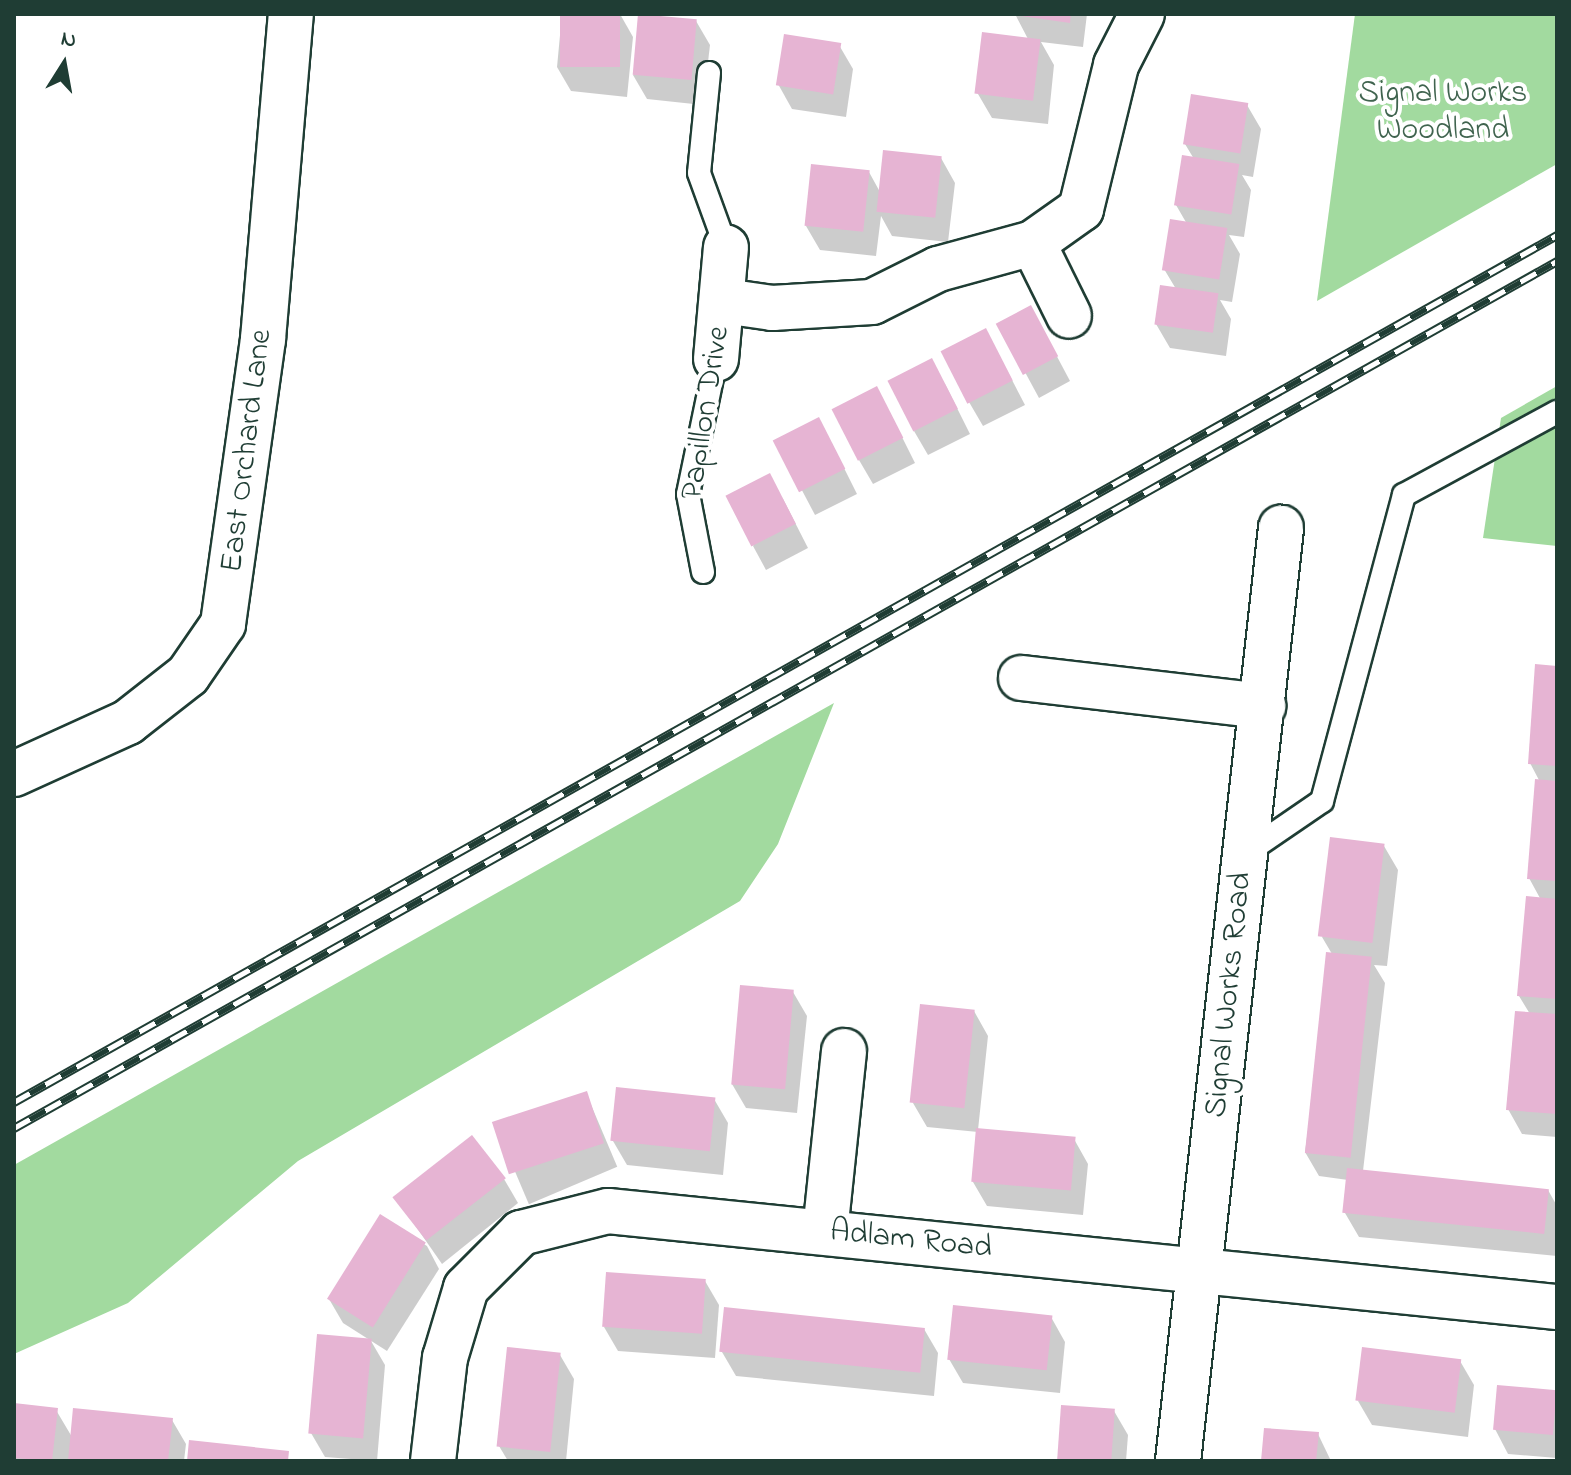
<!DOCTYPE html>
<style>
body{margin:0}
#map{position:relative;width:1571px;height:1475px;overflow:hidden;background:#fff;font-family:"Indie Flower",sans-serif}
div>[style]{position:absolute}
.green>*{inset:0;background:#a2da9f}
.shadow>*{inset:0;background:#0003;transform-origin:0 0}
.building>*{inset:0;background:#e6b4d3;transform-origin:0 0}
.roads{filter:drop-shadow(2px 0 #1f3d34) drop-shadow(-2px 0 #1f3d34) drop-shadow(0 2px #1f3d34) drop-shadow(0 -2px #1f3d34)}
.lane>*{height:22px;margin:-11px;padding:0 11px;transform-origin:11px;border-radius:11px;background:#fff}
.street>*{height:44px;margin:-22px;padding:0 22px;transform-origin:22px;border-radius:22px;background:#fff}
.rail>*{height:9px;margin-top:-4.5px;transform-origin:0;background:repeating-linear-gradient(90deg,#fff 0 18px,#1f3d34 0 36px);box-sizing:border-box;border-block:2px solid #1f3d34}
span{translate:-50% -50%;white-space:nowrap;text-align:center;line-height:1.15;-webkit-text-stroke:8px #fff;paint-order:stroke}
.park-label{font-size:32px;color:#40644f}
.street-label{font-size:32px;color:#1f3d34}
.frame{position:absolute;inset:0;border:16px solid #1f3d34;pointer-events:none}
.north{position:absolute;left:24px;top:24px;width:80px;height:80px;-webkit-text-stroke:6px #fff;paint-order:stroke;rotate:11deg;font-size:22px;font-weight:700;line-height:32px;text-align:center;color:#1f3d34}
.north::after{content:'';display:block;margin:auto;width:28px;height:36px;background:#1f3d34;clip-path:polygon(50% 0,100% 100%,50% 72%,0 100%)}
</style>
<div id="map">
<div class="green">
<i style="clip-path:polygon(1355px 14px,1557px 14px,1557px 164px,1317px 301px)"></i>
<i style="clip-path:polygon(1557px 386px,1557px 546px,1483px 538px,1501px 418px)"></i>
<i style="clip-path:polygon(834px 703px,778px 844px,740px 901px,298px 1161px,128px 1303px,14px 1354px,14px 1165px)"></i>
</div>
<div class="shadow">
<i style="clip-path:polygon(562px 14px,620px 14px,633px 37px,627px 97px,571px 91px,557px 67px)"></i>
<i style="clip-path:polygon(1015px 14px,1087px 14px,1083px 47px,1041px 42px,1054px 65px,1048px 124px,992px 118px,978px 94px,1028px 39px)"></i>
<i style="clip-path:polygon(696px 21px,710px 45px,703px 105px,647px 99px,633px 75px)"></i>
<i style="clip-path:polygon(839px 45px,853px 69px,846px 117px,792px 109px,778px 84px)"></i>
<i style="clip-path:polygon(1247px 105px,1261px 129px,1253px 177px,1242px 175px,1251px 190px,1244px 237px,1229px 235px,1240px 254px,1232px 302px,1220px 300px,1231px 319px,1226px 356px,1170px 348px,1156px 324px,1176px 289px,1164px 269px,1187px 224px,1176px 205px,1194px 159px,1185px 144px)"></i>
<i style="clip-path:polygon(941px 158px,955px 183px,948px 242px,892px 236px,881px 216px,876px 256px,820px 250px,806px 226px,869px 172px,880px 192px)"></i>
<i style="clip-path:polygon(999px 324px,1044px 332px,1070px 381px,1039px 398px)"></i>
<i style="clip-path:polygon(999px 355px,1025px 405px,983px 426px,969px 402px)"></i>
<i style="clip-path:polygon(945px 384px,970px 434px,928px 455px,914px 431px)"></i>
<i style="clip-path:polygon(890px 413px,915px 463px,873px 484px,859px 460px)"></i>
<i style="clip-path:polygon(776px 441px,832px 444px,857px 494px,815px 515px)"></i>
<i style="clip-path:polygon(783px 499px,808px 548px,766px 570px,753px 546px)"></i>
<i style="clip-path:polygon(1557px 668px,1557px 1137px,1522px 1134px,1508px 1109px,1530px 1014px,1519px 996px,1541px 900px,1529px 878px,1540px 782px,1530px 763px)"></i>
<i style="clip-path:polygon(1384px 846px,1398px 870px,1387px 966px,1374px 965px,1385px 983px,1363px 1171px,1548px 1190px,1557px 1206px,1557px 1256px,1359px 1237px,1345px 1213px,1348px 1180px,1319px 1176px,1305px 1152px,1332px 954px,1322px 937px)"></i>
<i style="clip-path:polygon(793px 992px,807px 1016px,797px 1113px,746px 1108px,732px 1084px)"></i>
<i style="clip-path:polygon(974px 1011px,988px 1036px,978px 1130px,1074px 1139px,1088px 1164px,1083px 1215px,987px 1206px,973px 1182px,978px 1132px,927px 1127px,913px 1103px)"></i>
<i style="left:586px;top:1093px;width:80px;height:96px;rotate:67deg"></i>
<i style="clip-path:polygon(714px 1099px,728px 1123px,723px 1175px,627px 1165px,613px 1141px)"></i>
<i style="clip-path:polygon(504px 1179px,518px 1203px,442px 1264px,396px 1198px)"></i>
<i style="clip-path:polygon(380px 1217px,427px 1246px,439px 1269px,387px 1351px,343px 1323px,329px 1299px)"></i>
<i style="clip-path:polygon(705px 1281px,719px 1305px,715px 1358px,618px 1351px,604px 1327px)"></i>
<i style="clip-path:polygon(1051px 1317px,1065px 1342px,1060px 1393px,963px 1383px,949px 1359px)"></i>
<i style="clip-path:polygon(924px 1329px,938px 1353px,934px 1396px,736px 1376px,722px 1352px)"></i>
<i style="clip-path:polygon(371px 1341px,385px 1365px,377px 1461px,325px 1457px,311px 1433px)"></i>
<i style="clip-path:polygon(560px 1355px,574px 1379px,566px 1461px,508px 1461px,499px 1446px)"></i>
<i style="clip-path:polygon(1460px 1361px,1474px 1385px,1468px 1437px,1372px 1425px,1358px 1401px)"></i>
<i style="clip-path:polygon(1557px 1393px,1557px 1458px,1508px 1454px,1495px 1429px)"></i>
<i style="clip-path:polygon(14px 1405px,56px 1410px,72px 1437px,172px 1420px,186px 1444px,184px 1461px,14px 1461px)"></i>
<i style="clip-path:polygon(1114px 1411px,1128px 1435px,1126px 1461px,1058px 1461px)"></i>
<i style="clip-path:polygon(1318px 1434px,1331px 1461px,1263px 1461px)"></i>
</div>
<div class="building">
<i style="left:560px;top:14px;width:60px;height:53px"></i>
<i style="left:638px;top:14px;width:59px;height:61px;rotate:5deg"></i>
<i style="clip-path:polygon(1007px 14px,1071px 14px,1070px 23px)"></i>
<i style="left:982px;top:32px;width:59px;height:62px;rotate:7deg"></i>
<i style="left:784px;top:34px;width:58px;height:52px;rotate:9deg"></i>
<i style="left:1191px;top:94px;width:58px;height:51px;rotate:9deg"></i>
<i style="left:883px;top:150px;width:59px;height:62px;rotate:6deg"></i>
<i style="left:1182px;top:155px;width:58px;height:51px;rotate:9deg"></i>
<i style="left:811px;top:164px;width:59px;height:62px;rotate:6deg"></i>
<i style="left:1170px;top:219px;width:58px;height:52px;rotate:9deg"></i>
<i style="left:1160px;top:285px;width:59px;height:40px;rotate:8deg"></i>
<i style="left:1031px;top:305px;width:58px;height:40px;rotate:62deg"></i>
<i style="left:986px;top:328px;width:59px;height:51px;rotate:63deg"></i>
<i style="left:932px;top:358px;width:57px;height:50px;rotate:63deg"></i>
<i style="left:877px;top:386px;width:58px;height:51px;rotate:63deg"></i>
<i style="left:819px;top:417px;width:58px;height:52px;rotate:63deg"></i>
<i style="left:770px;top:473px;width:57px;height:50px;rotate:63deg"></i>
<i style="clip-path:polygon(1535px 664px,1557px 666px,1557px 766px,1528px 764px)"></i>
<i style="clip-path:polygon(1535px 779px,1557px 781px,1557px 881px,1527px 879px)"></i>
<i style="left:1330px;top:837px;width:55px;height:100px;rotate:7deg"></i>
<i style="clip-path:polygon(1526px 896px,1557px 899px,1557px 999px,1517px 996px)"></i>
<i style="left:1326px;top:952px;width:46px;height:202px;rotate:6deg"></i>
<i style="left:740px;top:985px;width:54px;height:100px;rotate:5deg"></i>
<i style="left:920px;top:1004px;width:55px;height:99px;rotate:6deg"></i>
<i style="clip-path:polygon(1515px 1011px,1557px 1014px,1557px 1114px,1506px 1110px)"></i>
<i style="left:616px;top:1087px;width:100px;height:54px;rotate:6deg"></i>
<i style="left:587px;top:1091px;width:55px;height:100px;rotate:72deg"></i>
<i style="left:976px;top:1128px;width:100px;height:54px;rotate:5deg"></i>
<i style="left:472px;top:1135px;width:55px;height:101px;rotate:52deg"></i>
<i style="left:1347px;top:1168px;width:203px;height:45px;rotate:6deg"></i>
<i style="left:380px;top:1214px;width:54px;height:100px;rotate:32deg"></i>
<i style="left:606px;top:1272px;width:100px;height:55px;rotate:4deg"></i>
<i style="left:953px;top:1305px;width:100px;height:55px;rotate:6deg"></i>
<i style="left:724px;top:1307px;width:202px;height:45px;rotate:6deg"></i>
<i style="left:317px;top:1334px;width:55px;height:100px;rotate:5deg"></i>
<i style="left:507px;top:1347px;width:54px;height:100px;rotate:6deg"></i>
<i style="left:1362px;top:1347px;width:100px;height:54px;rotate:7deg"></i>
<i style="left:1497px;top:1385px;width:60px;height:45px;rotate:5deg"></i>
<i style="clip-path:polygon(14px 1403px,58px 1408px,52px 1461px,14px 1458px)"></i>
<i style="left:1061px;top:1405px;width:54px;height:56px;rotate:4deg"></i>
<i style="clip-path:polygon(73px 1408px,173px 1418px,168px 1461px,68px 1461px)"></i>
<i style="clip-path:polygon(1264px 1428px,1319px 1432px,1316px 1461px,1261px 1461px)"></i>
<i style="clip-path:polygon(189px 1440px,289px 1451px,288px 1461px,187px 1461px)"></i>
</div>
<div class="roads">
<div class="lane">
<i style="left:709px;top:73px;width:100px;rotate:95.7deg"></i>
<i style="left:699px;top:173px;width:79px;rotate:70deg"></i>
<i style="left:703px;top:572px;width:79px;rotate:-100.9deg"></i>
<i style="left:688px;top:494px;width:138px;rotate:-78.3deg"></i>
<i style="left:1246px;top:853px;width:92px;rotate:-34.4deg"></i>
<i style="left:1322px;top:801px;width:317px;rotate:-75deg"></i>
<i style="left:1404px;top:495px;width:174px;rotate:-28.5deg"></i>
</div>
<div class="street">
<i style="left:1033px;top:243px;width:81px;rotate:63.7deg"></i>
<i style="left:724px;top:301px;width:49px;rotate:8.3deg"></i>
<i style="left:772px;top:308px;width:100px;rotate:-3.4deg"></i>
<i style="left:872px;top:302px;width:74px;rotate:-26.6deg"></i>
<i style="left:938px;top:269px;width:98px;rotate:-15.3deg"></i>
<i style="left:1033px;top:243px;width:59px;rotate:-35.3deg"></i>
<i style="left:1081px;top:209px;width:148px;rotate:-76.3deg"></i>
<i style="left:1116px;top:65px;width:57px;rotate:-63deg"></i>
<i style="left:716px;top:359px;width:112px;rotate:-84.9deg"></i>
<i style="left:1021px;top:678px;width:244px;rotate:6.6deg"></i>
<i style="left:14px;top:774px;width:125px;rotate:-24.5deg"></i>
<i style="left:128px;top:722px;width:76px;rotate:-38.1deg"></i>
<i style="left:188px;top:675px;width:62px;rotate:-55.5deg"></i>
<i style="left:223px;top:624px;width:288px;rotate:-82deg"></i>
<i style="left:263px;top:339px;width:326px;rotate:-85.1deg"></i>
<i style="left:825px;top:1232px;width:182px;rotate:-84deg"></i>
<i style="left:433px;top:1461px;width:104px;rotate:-83.4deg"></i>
<i style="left:445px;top:1358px;width:73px;rotate:-73.3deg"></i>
<i style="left:466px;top:1288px;width:78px;rotate:-45deg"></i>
<i style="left:521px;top:1233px;width:90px;rotate:-14.2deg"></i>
<i style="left:608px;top:1211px;width:954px;rotate:5.78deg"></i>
<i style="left:1178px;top:1461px;width:939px;rotate:-83.7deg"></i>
</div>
</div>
<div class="rail">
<i style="left:14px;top:1102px;width:1770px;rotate:-29.33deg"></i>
<i style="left:14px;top:1128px;width:1770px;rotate:-29.33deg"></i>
</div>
<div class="park-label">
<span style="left:1443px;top:113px">Signal Works<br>Woodland</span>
</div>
<div class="street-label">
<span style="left:707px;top:413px;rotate:-81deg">Papillon Drive</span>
<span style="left:248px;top:451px;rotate:-83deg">East Orchard Lane</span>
<span style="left:1230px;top:995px;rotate:-84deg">Signal Works Road</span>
<span style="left:911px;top:1241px;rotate:6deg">Adlam Road</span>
</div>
<div class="frame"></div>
<div class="north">N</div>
</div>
